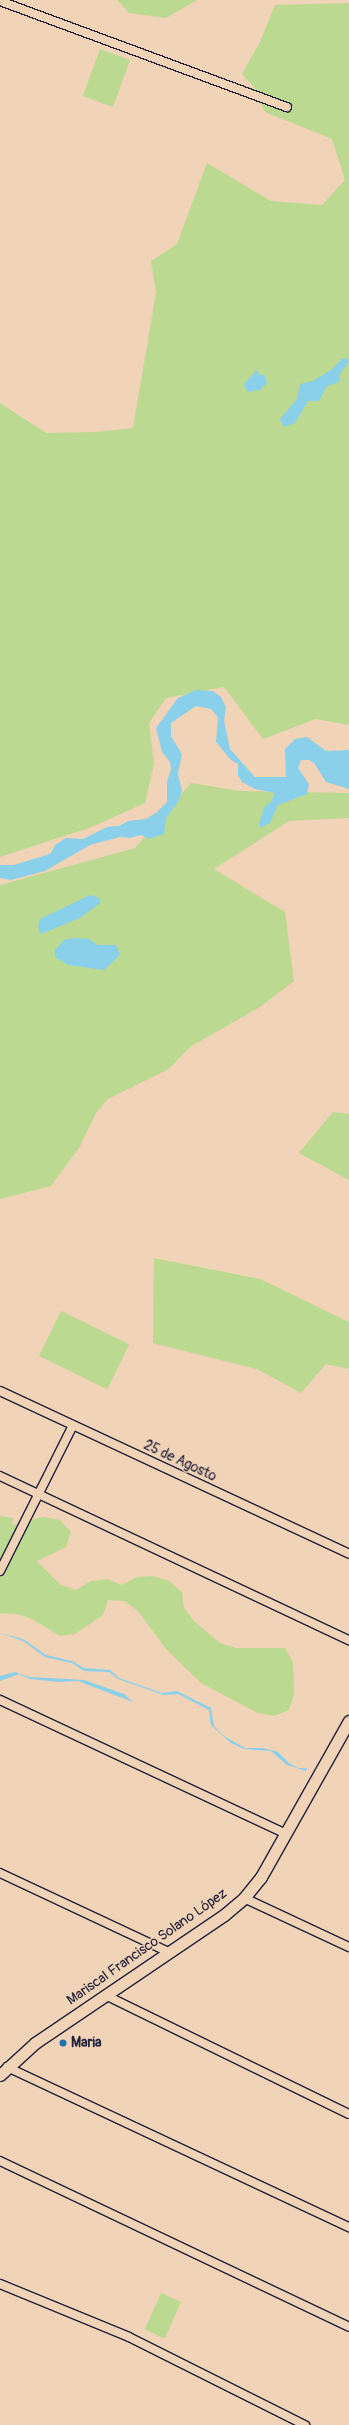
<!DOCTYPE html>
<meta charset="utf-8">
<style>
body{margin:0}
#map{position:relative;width:349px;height:2425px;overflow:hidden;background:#f1d3b7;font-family:Pangolin,sans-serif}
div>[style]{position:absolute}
.green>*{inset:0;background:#bcd991;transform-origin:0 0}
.water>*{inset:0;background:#8ad0eb}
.roads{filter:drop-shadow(1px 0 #22223b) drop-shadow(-1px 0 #22223b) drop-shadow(0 1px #22223b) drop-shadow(0 -1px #22223b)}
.minor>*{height:8px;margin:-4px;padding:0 4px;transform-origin:4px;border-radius:4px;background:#f1d3b7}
.secondary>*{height:11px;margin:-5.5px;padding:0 5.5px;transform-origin:5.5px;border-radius:5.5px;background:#f1d3b7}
.dots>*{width:11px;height:11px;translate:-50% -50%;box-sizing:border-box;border:2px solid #f1d3b7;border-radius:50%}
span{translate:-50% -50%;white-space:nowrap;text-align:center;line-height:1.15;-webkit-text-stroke:3px #f1d3b7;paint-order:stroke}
.street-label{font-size:14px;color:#22223b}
.poi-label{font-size:14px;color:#22223b;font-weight:700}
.left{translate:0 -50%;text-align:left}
</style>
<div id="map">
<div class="green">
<i style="clip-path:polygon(117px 0,197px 0,166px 18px,129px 13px)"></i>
<i style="clip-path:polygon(349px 3px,349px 725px,316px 719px,263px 739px,224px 687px,166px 698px,149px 723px,154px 764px,145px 803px,92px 827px,0 857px,0 403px,46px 433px,97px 432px,133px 428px,156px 293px,151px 261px,177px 244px,207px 163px,271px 201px,322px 205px,345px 180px,332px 139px,265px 112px,253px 86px,242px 74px,260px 42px,275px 5px)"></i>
<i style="left:100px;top:49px;width:32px;height:50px;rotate:20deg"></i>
<i style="clip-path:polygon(191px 783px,240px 791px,349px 793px,349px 818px,289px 821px,214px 869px,285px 912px,294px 981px,260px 1007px,190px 1047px,169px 1069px,108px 1099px,96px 1113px,79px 1148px,51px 1186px,0 1199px,0 885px,135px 848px)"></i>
<i style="clip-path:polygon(333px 1112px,349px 1114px,349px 1180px,299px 1153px)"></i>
<i style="clip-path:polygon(154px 1258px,260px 1279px,349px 1322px,349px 1369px,326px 1364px,301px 1393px,257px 1369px,153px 1343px)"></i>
<i style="left:61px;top:1311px;width:76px;height:50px;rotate:26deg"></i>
<i style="clip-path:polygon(0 1516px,13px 1518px,12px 1525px,43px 1517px,60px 1520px,71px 1532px,66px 1547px,37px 1561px,61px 1585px,76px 1590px,91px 1581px,107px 1579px,122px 1585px,137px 1577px,153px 1576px,169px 1581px,182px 1592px,184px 1608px,194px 1621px,220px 1643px,236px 1648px,285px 1648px,293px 1662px,294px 1695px,289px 1710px,274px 1716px,258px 1713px,201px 1683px,166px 1649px,137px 1610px,124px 1601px,108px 1600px,103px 1615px,75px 1634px,60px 1636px,32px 1619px,17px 1614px,0 1613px)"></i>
<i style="left:161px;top:2293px;width:22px;height:40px;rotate:24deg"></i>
</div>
<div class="water">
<i style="clip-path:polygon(347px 358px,349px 362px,340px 373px,339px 382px,327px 386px,319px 401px,308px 401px,295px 423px,284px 427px,280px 419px,297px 399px,300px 384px,313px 381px,331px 370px,342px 359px)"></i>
<i style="clip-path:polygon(257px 370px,259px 375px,265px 375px,267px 383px,260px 390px,247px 392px,244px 384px)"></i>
<i style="clip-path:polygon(196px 690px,213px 691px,221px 697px,226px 707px,224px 721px,230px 749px,255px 777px,286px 777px,285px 749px,295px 739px,307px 737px,326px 751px,349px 750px,349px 789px,326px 782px,314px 763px,309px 760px,301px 760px,298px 768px,309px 784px,307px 794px,278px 805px,270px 823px,260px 828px,259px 824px,265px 806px,271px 802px,275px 793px,255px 789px,242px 782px,238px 775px,238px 764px,231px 760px,216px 742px,218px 717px,211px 709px,196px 706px,171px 723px,171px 736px,182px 754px,178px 774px,182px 791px,178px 802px,166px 818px,164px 834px,149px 839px,141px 835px,130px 838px,120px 837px,90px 845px,45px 871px,11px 880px,0 878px,0 865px,14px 865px,47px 855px,51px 853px,55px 845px,66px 838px,83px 839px,107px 827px,119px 826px,128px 821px,146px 819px,157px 812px,167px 802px,167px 781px,171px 770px,170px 762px,162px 752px,156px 728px,178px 698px)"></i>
<i style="clip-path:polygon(90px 895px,100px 898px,100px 903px,80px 918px,41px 934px,38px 927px,40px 919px)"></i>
<i style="clip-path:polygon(74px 938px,89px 939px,98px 945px,116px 945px,120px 955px,104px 970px,68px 965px,55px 957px,55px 950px,64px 940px)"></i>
<i style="clip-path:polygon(0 1633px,23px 1639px,46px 1655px,72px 1661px,84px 1668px,110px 1670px,119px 1678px,162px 1693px,177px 1691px,211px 1708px,214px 1726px,224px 1736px,245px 1748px,263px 1748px,278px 1752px,289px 1763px,298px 1768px,307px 1768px,306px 1771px,287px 1765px,271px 1751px,244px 1749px,231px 1743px,211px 1725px,209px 1710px,178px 1694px,164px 1695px,118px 1679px,109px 1672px,84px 1671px,72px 1663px,45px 1657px,23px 1641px)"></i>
<i style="clip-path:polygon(15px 1672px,30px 1677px,84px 1680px,124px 1694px,133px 1702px,78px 1681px,58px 1682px,30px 1679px,19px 1674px,0 1681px,0 1676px)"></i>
</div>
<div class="roads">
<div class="minor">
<i style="left:0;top:1px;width:306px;rotate:20.3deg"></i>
<i style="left:0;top:1391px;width:385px;rotate:25deg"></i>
<i style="left:0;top:1476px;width:386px;rotate:25.2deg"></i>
<i style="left:0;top:1571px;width:163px;rotate:-63.4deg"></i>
<i style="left:0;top:1700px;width:316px;rotate:25.1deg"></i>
<i style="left:0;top:1873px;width:187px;rotate:25.1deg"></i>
<i style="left:244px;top:1898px;width:116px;rotate:25deg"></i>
<i style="left:105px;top:1995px;width:271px;rotate:26deg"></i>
<i style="left:7px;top:2067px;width:378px;rotate:25.1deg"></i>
<i style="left:0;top:2161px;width:386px;rotate:25.4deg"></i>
<i style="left:0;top:2284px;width:139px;rotate:22.3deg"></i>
<i style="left:129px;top:2337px;width:197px;rotate:26.6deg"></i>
</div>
<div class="secondary">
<i style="left:0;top:2075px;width:47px;rotate:-42.4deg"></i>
<i style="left:35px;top:2043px;width:228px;rotate:-34.1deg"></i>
<i style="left:224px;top:1915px;width:26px;rotate:-40deg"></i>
<i style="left:244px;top:1898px;width:27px;rotate:-51deg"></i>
<i style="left:261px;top:1877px;width:179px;rotate:-60.6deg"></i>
</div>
</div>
<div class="dots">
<i style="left:63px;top:2043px;background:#1f6fb2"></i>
</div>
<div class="street-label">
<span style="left:180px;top:1461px;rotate:25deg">25 de Agosto</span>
<span style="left:147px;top:1947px;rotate:-35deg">Mariscal Francisco Solano López</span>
</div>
<div class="poi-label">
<span class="left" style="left:71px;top:2043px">Maria</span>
</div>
</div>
